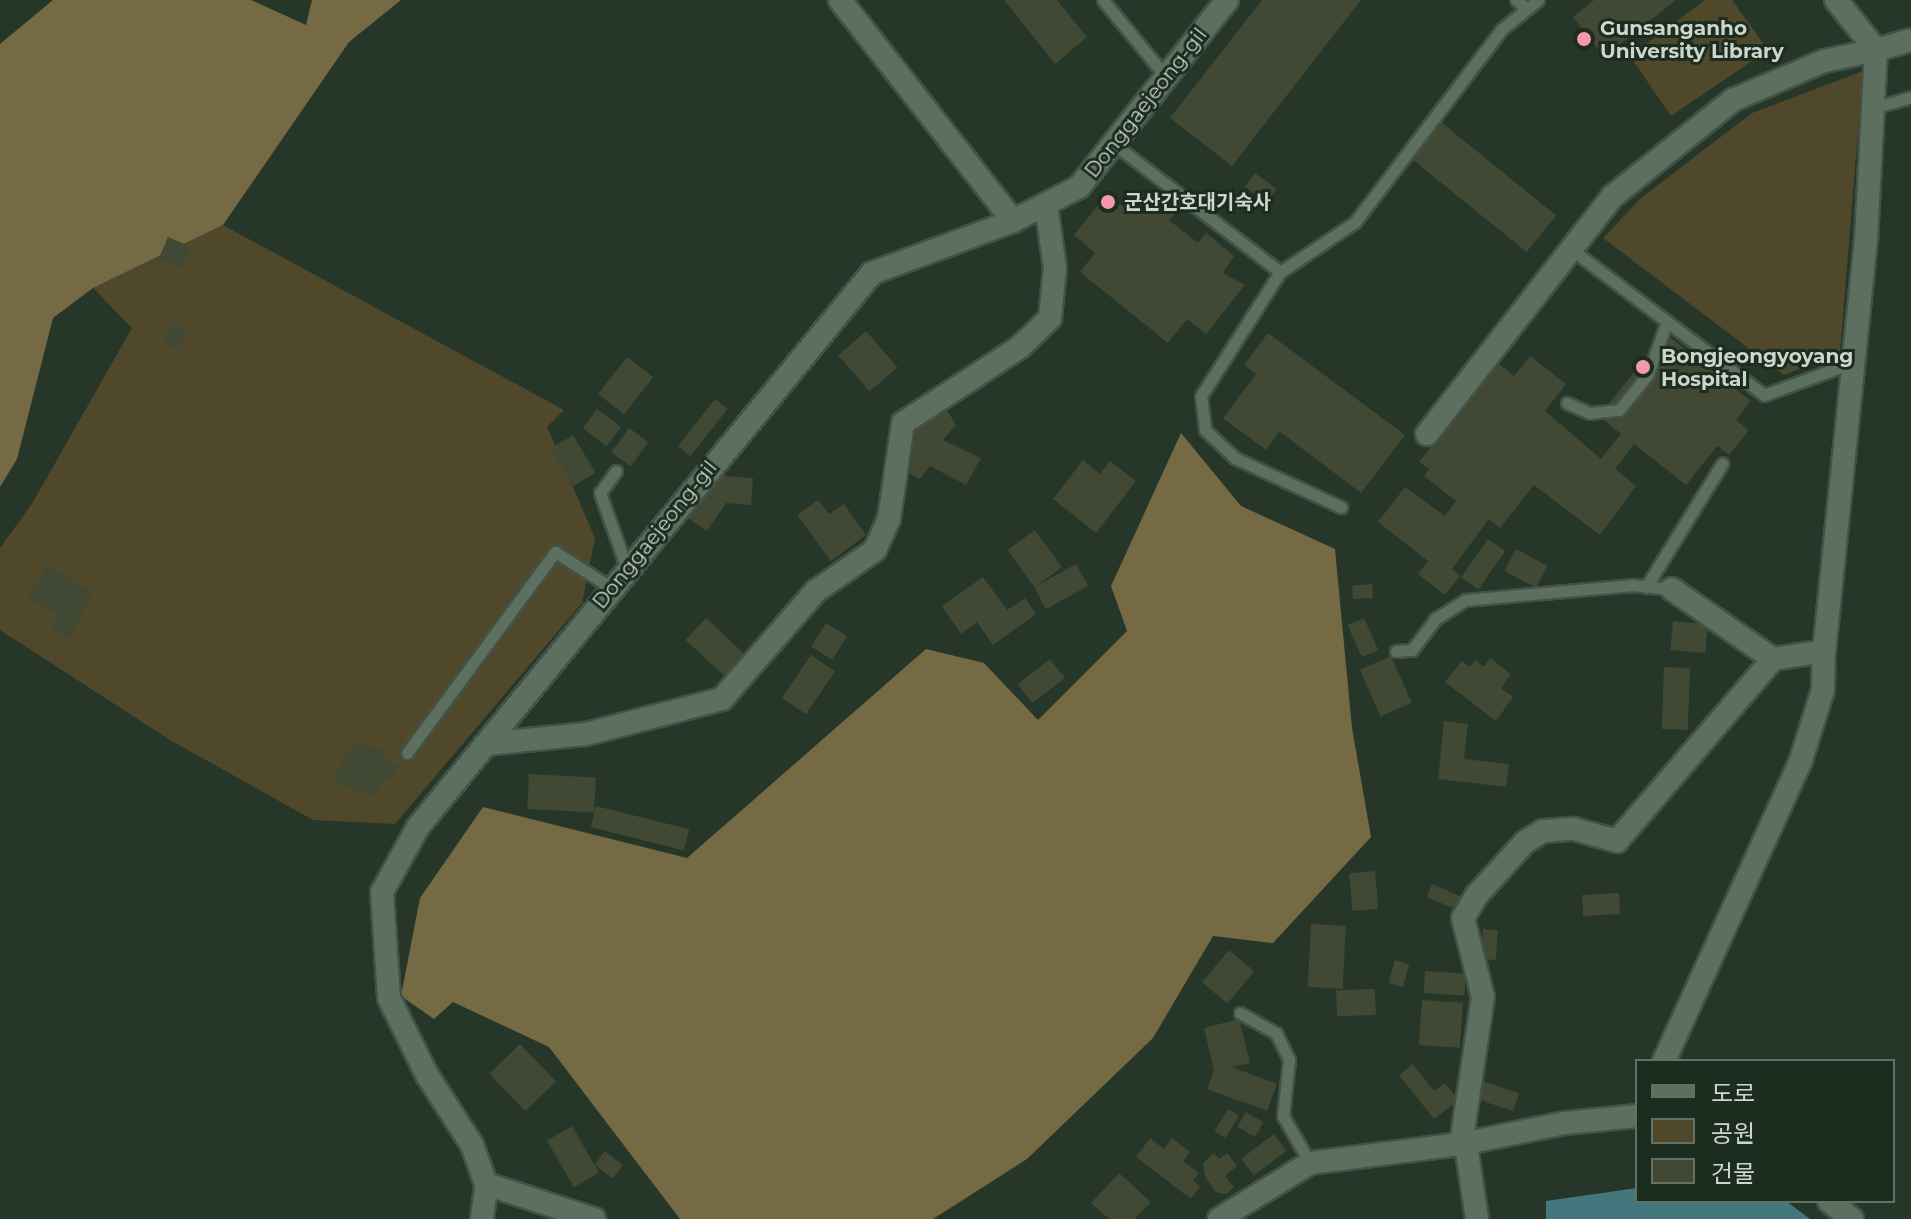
<!DOCTYPE html>
<meta charset="utf-8">
<style>
body{margin:0}
#map{position:relative;width:1911px;height:1219px;overflow:hidden;background:#263629;font-family:Montserrat,"Noto Sans KR",sans-serif}
div>[style]{position:absolute}
.green>*{inset:0;background:#50482b}
.forest>*{inset:0;background:#756a44}
.water>*{inset:0;background:#43777e}
.building>*{inset:0;background:#414834;transform-origin:0 0}
.roads{filter:drop-shadow(2px 0 #435246) drop-shadow(-2px 0 #435246) drop-shadow(0 2px #435246) drop-shadow(0 -2px #435246)}
.lane>*{height:11px;margin:-5.5px;padding:0 5.5px;transform-origin:5.5px;border-radius:5.5px;background:#5d7060}
.street>*{height:22px;margin:-11px;padding:0 11px;transform-origin:11px;border-radius:11px;background:#5d7060}
.dots>*{width:22px;height:22px;translate:-50% -50%;box-sizing:border-box;border:4px solid #1c2c1f;border-radius:50%}
span{translate:-50% -50%;white-space:nowrap;text-align:center;line-height:1.15;-webkit-text-stroke:6px #1c2c1f;paint-order:stroke}
.poi-label{font-size:20px;color:#ccd6cd;font-weight:700}
.left{translate:0 -50%;text-align:left}
.street-label{font-size:20px;color:#ccd6cd}
.legend{position:absolute;left:1635px;top:1059px;width:260px;height:144px;box-sizing:border-box;background:#1c2c1f;border:2px solid #627065;margin:0;padding:10px 14px;list-style:none;font-size:24px;color:#ccd6cd}
.legend li{display:flex;align-items:center;gap:16px;height:40px}
.legend b{width:40px;border:2px solid #627065}
</style>
<div id="map">
<div class="green">
<i style="clip-path:polygon(1705px 0,1732px 0,1768px 50px,1671px 116px,1630px 56px)"></i>
<i style="clip-path:polygon(1863px 71px,1840px 352px,1784px 375px,1603px 238px,1641px 198px,1752px 113px)"></i>
<i style="clip-path:polygon(223px 225px,564px 410px,547px 427px,595px 538px,582px 603px,395px 824px,313px 820px,170px 740px,0 630px,0 548px,33px 502px,132px 328px,93px 288px)"></i>
</div>
<div class="forest">
<i style="clip-path:polygon(53px 0,251px 0,306px 25px,312px 0,401px 0,349px 42px,223px 225px,93px 288px,53px 318px,17px 459px,0 487px,0 44px)"></i>
<i style="clip-path:polygon(1181px 433px,1241px 506px,1335px 549px,1352px 728px,1371px 837px,1273px 943px,1213px 936px,1153px 1038px,1027px 1159px,933px 1219px,680px 1219px,549px 1047px,453px 1002px,434px 1019px,401px 996px,420px 898px,483px 807px,687px 858px,926px 649px,984px 663px,1038px 720px,1127px 631px,1111px 586px)"></i>
</div>
<div class="water">
<i style="clip-path:polygon(1637px 1188px,1637px 1201px,1786px 1201px,1810px 1219px,1546px 1219px,1546px 1201px)"></i>
</div>
<div class="building">
<i style="clip-path:polygon(1004px 0,1057px 0,1087px 37px,1055px 64px)"></i>
<i style="clip-path:polygon(1262px 0,1361px 0,1232px 166px,1170px 118px)"></i>
<i style="clip-path:polygon(1594px 0,1676px 0,1604px 57px,1573px 17px)"></i>
<i style="left:1442px;top:123px;width:147px;height:47px;rotate:39deg"></i>
<i style="left:1255px;top:173px;width:27px;height:17px;rotate:36deg"></i>
<i style="clip-path:polygon(1148px 191px,1176px 213px,1169px 220px,1198px 243px,1206px 233px,1234px 256px,1223px 273px,1245px 285px,1206px 334px,1187px 319px,1168px 343px,1080px 272px,1095px 253px,1074px 235px,1107px 194px,1131px 213px)"></i>
<i style="left:168px;top:237px;width:25px;height:24px;rotate:23deg"></i>
<i style="left:172px;top:324px;width:15px;height:21px;rotate:20deg"></i>
<i style="left:866px;top:331px;width:48px;height:37px;rotate:49deg"></i>
<i style="clip-path:polygon(1268px 333px,1405px 435px,1361px 493px,1279px 431px,1266px 450px,1223px 418px,1256px 374px,1244px 365px)"></i>
<i style="clip-path:polygon(1665px 333px,1751px 401px,1736px 420px,1749px 430px,1729px 455px,1717px 446px,1686px 485px,1634px 444px,1615px 469px,1636px 486px,1600px 535px,1534px 485px,1500px 528px,1489px 519px,1452px 569px,1460px 576px,1445px 595px,1418px 574px,1428px 561px,1378px 522px,1405px 487px,1445px 516px,1456px 501px,1424px 476px,1429px 469px,1419px 462px,1499px 364px,1514px 376px,1530px 356px,1566px 384px,1545px 411px,1601px 459px,1621px 434px,1599px 416px)"></i>
<i style="left:627px;top:357px;width:33px;height:47px;rotate:38deg"></i>
<i style="left:715px;top:399px;width:16px;height:60px;rotate:38deg"></i>
<i style="left:597px;top:409px;width:30px;height:24px;rotate:37deg"></i>
<i style="clip-path:polygon(947px 410px,956px 425px,943px 440px,981px 458px,966px 485px,930px 466px,920px 479px,900px 468px,916px 428px)"></i>
<i style="left:629px;top:428px;width:24px;height:30px;rotate:36deg"></i>
<i style="left:573px;top:435px;width:44px;height:26px;rotate:59deg"></i>
<i style="clip-path:polygon(1083px 460px,1100px 474px,1110px 461px,1136px 481px,1096px 533px,1053px 499px)"></i>
<i style="clip-path:polygon(713px 475px,753px 478px,751px 505px,726px 503px,707px 531px,685px 516px)"></i>
<i style="clip-path:polygon(818px 500px,829px 514px,844px 504px,866px 535px,831px 561px,797px 515px)"></i>
<i style="left:1035px;top:530px;width:46px;height:34px;rotate:54deg"></i>
<i style="left:1488px;top:539px;width:21px;height:47px;rotate:35deg"></i>
<i style="left:1516px;top:549px;width:36px;height:25px;rotate:28deg"></i>
<i style="left:1076px;top:564px;width:25px;height:48px;rotate:61deg"></i>
<i style="clip-path:polygon(46px 566px,93px 592px,69px 639px,51px 629px,58px 615px,28px 598px)"></i>
<i style="clip-path:polygon(983px 577px,1007px 610px,1025px 598px,1036px 614px,993px 645px,977px 622px,961px 634px,942px 606px)"></i>
<i style="left:1372px;top:584px;width:14px;height:20px;rotate:86deg"></i>
<i style="left:706px;top:618px;width:53px;height:30px;rotate:43deg"></i>
<i style="left:1364px;top:618px;width:35px;height:18px;rotate:66deg"></i>
<i style="left:1673px;top:621px;width:35px;height:29px;rotate:5deg"></i>
<i style="left:826px;top:623px;width:25px;height:28px;rotate:32deg"></i>
<i style="left:811px;top:655px;width:29px;height:52px;rotate:34deg"></i>
<i style="left:1391px;top:656px;width:51px;height:34px;rotate:66deg"></i>
<i style="clip-path:polygon(1490px 658px,1511px 674px,1501px 688px,1513px 697px,1496px 721px,1445px 682px,1462px 661px,1470px 667px,1475px 660px,1484px 667px)"></i>
<i style="left:1050px;top:659px;width:24px;height:41px;rotate:52deg"></i>
<i style="left:1664px;top:667px;width:26px;height:62px;rotate:2deg"></i>
<i style="clip-path:polygon(1444px 721px,1468px 724px,1464px 759px,1509px 764px,1506px 787px,1438px 779px)"></i>
<i style="clip-path:polygon(356px 742px,386px 752px,383px 760px,398px 765px,392px 781px,383px 778px,376px 797px,334px 783px,345px 752px,352px 754px)"></i>
<i style="left:529px;top:774px;width:67px;height:35px;rotate:3deg"></i>
<i style="left:596px;top:806px;width:96px;height:22px;rotate:14deg"></i>
<i style="left:1375px;top:871px;width:38px;height:26px;rotate:85deg"></i>
<i style="left:1432px;top:884px;width:33px;height:14px;rotate:23deg"></i>
<i style="left:1619px;top:893px;width:21px;height:37px;rotate:87deg"></i>
<i style="left:1311px;top:924px;width:35px;height:63px;rotate:3deg"></i>
<i style="left:1483px;top:929px;width:15px;height:30px;rotate:4deg"></i>
<i style="left:1229px;top:950px;width:33px;height:42px;rotate:40deg"></i>
<i style="left:1395px;top:960px;width:15px;height:24px;rotate:16deg"></i>
<i style="left:1425px;top:971px;width:41px;height:22px;rotate:4deg"></i>
<i style="left:1375px;top:989px;width:26px;height:39px;rotate:88deg"></i>
<i style="left:1422px;top:1000px;width:41px;height:45px;rotate:4deg"></i>
<i style="clip-path:polygon(1239px 1019px,1250px 1063px,1232px 1067px,1277px 1084px,1267px 1111px,1207px 1089px,1214px 1071px,1204px 1028px)"></i>
<i style="left:520px;top:1044px;width:52px;height:43px;rotate:46deg"></i>
<i style="clip-path:polygon(1413px 1064px,1434px 1091px,1445px 1083px,1459px 1100px,1434px 1119px,1399px 1075px)"></i>
<i style="left:1482px;top:1081px;width:39px;height:19px;rotate:18deg"></i>
<i style="left:1228px;top:1109px;width:13px;height:26px;rotate:32deg"></i>
<i style="left:1246px;top:1112px;width:20px;height:17px;rotate:30deg"></i>
<i style="left:572px;top:1126px;width:54px;height:29px;rotate:60deg"></i>
<i style="left:1274px;top:1134px;width:21px;height:41px;rotate:53deg"></i>
<i style="clip-path:polygon(1150px 1138px,1164px 1149px,1172px 1138px,1190px 1152px,1183px 1161px,1199px 1173px,1193px 1181px,1200px 1186px,1191px 1199px,1136px 1157px)"></i>
<i style="left:605px;top:1151px;width:23px;height:17px;rotate:38deg"></i>
<i style="clip-path:polygon(1214px 1153px,1219px 1159px,1227px 1153px,1237px 1166px,1225px 1176px,1234px 1187px,1226px 1194px,1215px 1192px,1205px 1176px,1203px 1163px)"></i>
<i style="clip-path:polygon(1119px 1173px,1151px 1202px,1135px 1219px,1109px 1219px,1091px 1203px)"></i>
</div>
<div class="roads">
<div class="lane">
<i style="left:1103px;top:0;width:99px;rotate:50.7deg"></i>
<i style="left:1516px;top:0;width:14px;rotate:39deg"></i>
<i style="left:1527px;top:9px;width:14px;rotate:-39deg"></i>
<i style="left:1873px;top:108px;width:40px;rotate:-16deg"></i>
<i style="left:1114px;top:144px;width:210px;rotate:37.6deg"></i>
<i style="left:1280px;top:272px;width:147px;rotate:122.5deg"></i>
<i style="left:1201px;top:396px;width:34px;rotate:83deg"></i>
<i style="left:1205px;top:430px;width:41px;rotate:43deg"></i>
<i style="left:1235px;top:458px;width:117px;rotate:24.8deg"></i>
<i style="left:1571px;top:249px;width:242px;rotate:37.1deg"></i>
<i style="left:1764px;top:395px;width:96px;rotate:-20.1deg"></i>
<i style="left:1280px;top:272px;width:90px;rotate:-33.7deg"></i>
<i style="left:1355px;top:222px;width:243px;rotate:-52.7deg"></i>
<i style="left:1502px;top:29px;width:32px;rotate:-39deg"></i>
<i style="left:1567px;top:403px;width:24px;rotate:24deg"></i>
<i style="left:1589px;top:413px;width:30px;rotate:-6deg"></i>
<i style="left:1619px;top:410px;width:46px;rotate:-51.1deg"></i>
<i style="left:1648px;top:374px;width:56px;rotate:-70.3deg"></i>
<i style="left:616px;top:471px;width:27px;rotate:126deg"></i>
<i style="left:600px;top:493px;width:81px;rotate:70.4deg"></i>
<i style="left:1646px;top:587px;width:145px;rotate:-58.3deg"></i>
<i style="left:1396px;top:651px;width:16px;rotate:-4deg"></i>
<i style="left:1412px;top:650px;width:39px;rotate:-53deg"></i>
<i style="left:1435px;top:619px;width:36px;rotate:-32deg"></i>
<i style="left:1465px;top:600px;width:168px;rotate:-5.1deg"></i>
<i style="left:1632px;top:585px;width:40px;rotate:5.7deg"></i>
<i style="left:407px;top:753px;width:250px;rotate:-53.6deg"></i>
<i style="left:555px;top:552px;width:67px;rotate:32.3deg"></i>
<i style="left:1240px;top:1013px;width:41px;rotate:29.1deg"></i>
<i style="left:1276px;top:1033px;width:30px;rotate:64deg"></i>
<i style="left:1289px;top:1060px;width:56px;rotate:96.1deg"></i>
<i style="left:1283px;top:1116px;width:54px;rotate:60.1deg"></i>
</div>
<div class="street">
<i style="left:840px;top:0;width:281px;rotate:51.9deg"></i>
<i style="left:1836px;top:0;width:64px;rotate:51.3deg"></i>
<i style="left:1876px;top:50px;width:36px;rotate:-16deg"></i>
<i style="left:1427px;top:434px;width:302px;rotate:-52deg"></i>
<i style="left:1613px;top:196px;width:154px;rotate:-38.7deg"></i>
<i style="left:1733px;top:100px;width:99px;rotate:-23.2deg"></i>
<i style="left:1824px;top:61px;width:53px;rotate:-11.9deg"></i>
<i style="left:1876px;top:50px;width:189px;rotate:93deg"></i>
<i style="left:1866px;top:239px;width:414px;rotate:95.8deg"></i>
<i style="left:1824px;top:651px;width:52px;rotate:171.1deg"></i>
<i style="left:1773px;top:659px;width:123px;rotate:-145.3deg"></i>
<i style="left:486px;top:744px;width:100px;rotate:-5.7deg"></i>
<i style="left:586px;top:734px;width:140px;rotate:-14.4deg"></i>
<i style="left:722px;top:699px;width:143px;rotate:-49deg"></i>
<i style="left:816px;top:591px;width:72px;rotate:-34.8deg"></i>
<i style="left:875px;top:550px;width:34px;rotate:-66deg"></i>
<i style="left:889px;top:519px;width:97px;rotate:-81.7deg"></i>
<i style="left:903px;top:423px;width:140px;rotate:-33deg"></i>
<i style="left:1020px;top:347px;width:42px;rotate:-44deg"></i>
<i style="left:1050px;top:318px;width:50px;rotate:-84.3deg"></i>
<i style="left:1055px;top:268px;width:64px;rotate:-98.1deg"></i>
<i style="left:1664px;top:1061px;width:331px;rotate:-65.5deg"></i>
<i style="left:1801px;top:760px;width:73px;rotate:-72.6deg"></i>
<i style="left:1823px;top:690px;width:39px;rotate:-89deg"></i>
<i style="left:486px;top:1184px;width:114px;rotate:18deg"></i>
<i style="left:1829px;top:1201px;width:29px;rotate:38deg"></i>
<i style="left:482px;top:1219px;width:35px;rotate:-83deg"></i>
<i style="left:486px;top:1184px;width:41px;rotate:-109.7deg"></i>
<i style="left:472px;top:1145px;width:83px;rotate:-122.7deg"></i>
<i style="left:427px;top:1075px;width:86px;rotate:-116.3deg"></i>
<i style="left:389px;top:998px;width:106px;rotate:-93.8deg"></i>
<i style="left:382px;top:892px;width:74px;rotate:-61deg"></i>
<i style="left:418px;top:827px;width:716px;rotate:-50.67deg"></i>
<i style="left:872px;top:273px;width:150px;rotate:-20.2deg"></i>
<i style="left:1013px;top:221px;width:74px;rotate:-27.3deg"></i>
<i style="left:1079px;top:187px;width:238px;rotate:-51.6deg"></i>
<i style="left:1219px;top:1219px;width:107px;rotate:-31.6deg"></i>
<i style="left:1310px;top:1163px;width:152px;rotate:-7.2deg"></i>
<i style="left:1461px;top:1144px;width:149px;rotate:-81.5deg"></i>
<i style="left:1483px;top:997px;width:81px;rotate:-104.2deg"></i>
<i style="left:1463px;top:918px;width:27px;rotate:-59deg"></i>
<i style="left:1477px;top:895px;width:72px;rotate:-47.8deg"></i>
<i style="left:1525px;top:842px;width:21px;rotate:-31deg"></i>
<i style="left:1543px;top:831px;width:31px;rotate:-4deg"></i>
<i style="left:1574px;top:829px;width:45px;rotate:15.6deg"></i>
<i style="left:1617px;top:841px;width:240px;rotate:-49.4deg"></i>
<i style="left:1477px;top:1219px;width:68px;rotate:-98.5deg"></i>
<i style="left:1467px;top:1152px;width:10px;rotate:-127deg"></i>
<i style="left:1461px;top:1144px;width:106px;rotate:-11.4deg"></i>
<i style="left:1565px;top:1123px;width:72px;rotate:-5.6deg"></i>
</div>
</div>
<div class="dots">
<i style="left:1584px;top:39px;background:#f39aa8"></i>
<i style="left:1108px;top:202px;background:#f39aa8"></i>
<i style="left:1643px;top:367px;background:#f39aa8"></i>
</div>
<div class="poi-label">
<span class="left" style="left:1600px;top:40px">Gunsanganho<br>University Library</span>
<span class="left" style="left:1124px;top:202px">군산간호대기숙사</span>
<span class="left" style="left:1661px;top:368px">Bongjeongyoyang<br>Hospital</span>
</div>
<div class="street-label">
<span style="left:1146px;top:103px;rotate:-52deg">Donggaejeong-gil</span>
<span style="left:655px;top:535px;rotate:-51deg">Donggaejeong-gil</span>
</div>
<ul class="legend">
<li><b style="height:10px;background:#5d7060"></b>도로</li>
<li><b style="height:22px;background:#50482b"></b>공원</li>
<li><b style="height:22px;background:#414834"></b>건물</li>
</ul>
</div>
